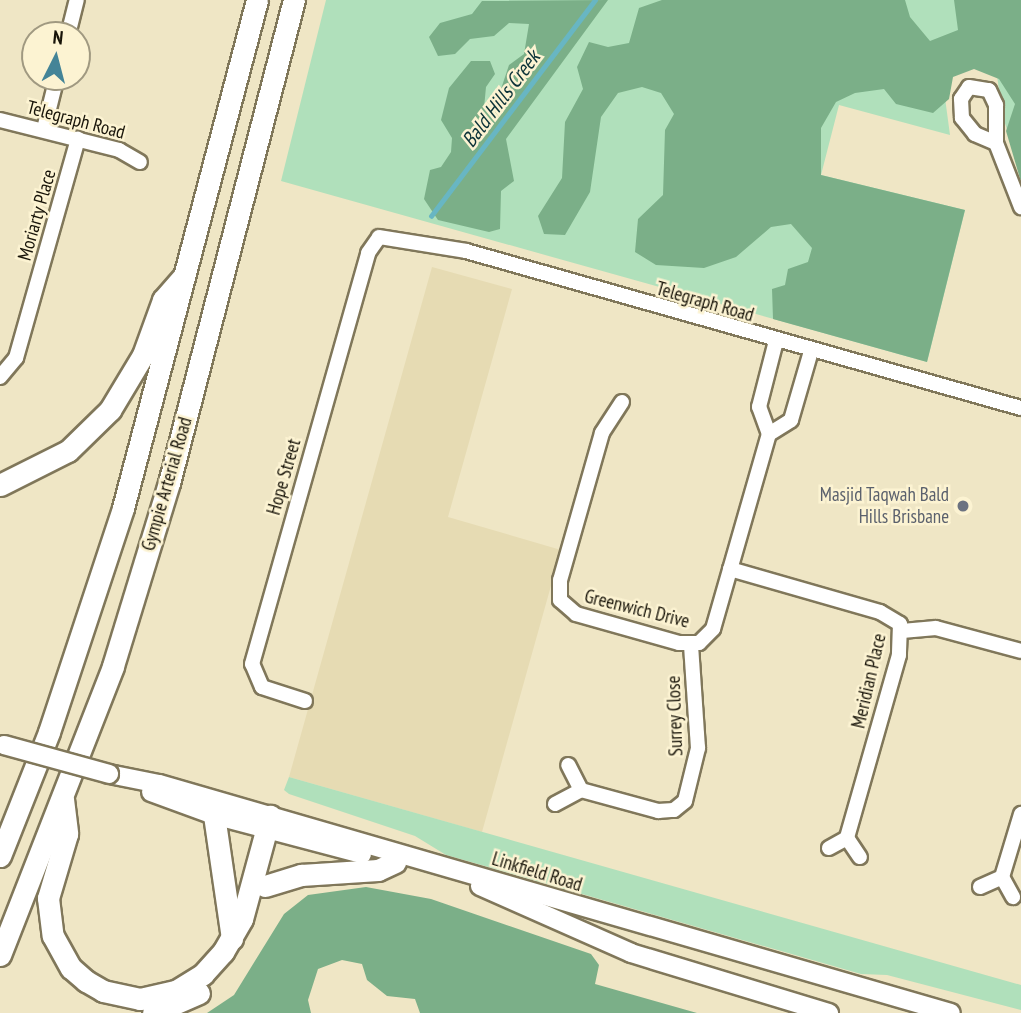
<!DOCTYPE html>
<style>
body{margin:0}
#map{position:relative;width:1021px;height:1013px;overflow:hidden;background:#efe6c5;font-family:"PT Sans Narrow",sans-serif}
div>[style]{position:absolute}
.built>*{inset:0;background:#e6dbb3}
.green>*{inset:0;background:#b0e0bb}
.forest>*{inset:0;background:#7baf88}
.stream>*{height:4.5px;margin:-2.25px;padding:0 2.25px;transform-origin:2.25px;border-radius:2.25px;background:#68b6c3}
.roads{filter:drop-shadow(2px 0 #80775a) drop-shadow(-2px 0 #80775a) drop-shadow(0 2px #80775a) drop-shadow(0 -2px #80775a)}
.minor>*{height:14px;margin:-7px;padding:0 7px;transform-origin:7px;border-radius:7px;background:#fff}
.major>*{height:18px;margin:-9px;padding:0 9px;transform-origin:9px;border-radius:9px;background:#fff}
.highway>*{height:21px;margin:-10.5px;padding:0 10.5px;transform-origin:10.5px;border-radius:10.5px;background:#fff}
.bridges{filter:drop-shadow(2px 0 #80775a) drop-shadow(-2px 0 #80775a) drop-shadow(0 2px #80775a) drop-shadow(0 -2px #80775a)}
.major-bridge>*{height:18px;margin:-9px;padding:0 9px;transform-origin:9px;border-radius:9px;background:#fff}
.dots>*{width:19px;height:19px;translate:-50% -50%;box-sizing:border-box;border:4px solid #fcf3d2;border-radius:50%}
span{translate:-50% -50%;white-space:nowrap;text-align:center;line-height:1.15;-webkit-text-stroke:5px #fcf3d2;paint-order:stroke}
.street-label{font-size:19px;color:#171308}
.worship-label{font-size:19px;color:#5b616d}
.right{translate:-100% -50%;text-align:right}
.water-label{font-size:21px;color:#0c3339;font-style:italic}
.north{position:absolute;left:21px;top:21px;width:70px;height:70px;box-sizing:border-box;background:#fcf3d2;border:2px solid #a09981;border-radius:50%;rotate:6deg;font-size:19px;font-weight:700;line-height:28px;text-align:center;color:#171308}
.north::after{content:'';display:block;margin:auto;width:24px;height:32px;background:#448497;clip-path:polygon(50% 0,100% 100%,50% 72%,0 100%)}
</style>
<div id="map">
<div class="built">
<i style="clip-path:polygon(432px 267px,512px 289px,448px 517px,561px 550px,482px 832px,289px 777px)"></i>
</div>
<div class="green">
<i style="clip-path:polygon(326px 0,1021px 0,1021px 173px,1002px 114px,997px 75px,964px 64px,943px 83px,950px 135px,839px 105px,821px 175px,965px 210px,927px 362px,281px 181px)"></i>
<i style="clip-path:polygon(289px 777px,1021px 985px,1021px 1010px,887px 975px,861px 974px,446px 855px,415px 836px,289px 794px,284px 790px)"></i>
</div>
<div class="forest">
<i style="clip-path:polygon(608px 0,506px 139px,514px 181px,501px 191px,500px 229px,489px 232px,438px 220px,424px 199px,430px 170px,441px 167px,451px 152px,452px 138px,441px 120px,449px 88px,471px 61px,490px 61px,495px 74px,486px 87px,484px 108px,495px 107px,509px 65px,524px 54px,529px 24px,509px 23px,494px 36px,470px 39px,455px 54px,438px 56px,429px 37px,440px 23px,472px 14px,482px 1px)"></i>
<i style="clip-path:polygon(662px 0,905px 0,910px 17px,930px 41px,958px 30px,954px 0,1021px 0,1021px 182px,1006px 131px,1015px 104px,999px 79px,974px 69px,953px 77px,949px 99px,933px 113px,896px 104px,884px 89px,855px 93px,836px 102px,821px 128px,821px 175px,965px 210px,927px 362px,773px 319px,772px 289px,785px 285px,788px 269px,808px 262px,812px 248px,791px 224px,771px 227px,736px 257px,704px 268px,656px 265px,635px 252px,638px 219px,663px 195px,665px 130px,674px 114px,661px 93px,642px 87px,618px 93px,601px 117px,590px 192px,565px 235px,544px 234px,538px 216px,562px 178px,565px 122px,583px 89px,577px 67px,589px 42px,608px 47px,629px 43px,639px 8px)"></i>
<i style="clip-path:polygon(366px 887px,431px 899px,591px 954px,599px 965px,595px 984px,697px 1013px,420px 1013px,415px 999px,387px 996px,367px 980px,362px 964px,342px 960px,318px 969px,308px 1000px,311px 1013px,207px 1013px,234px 995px,284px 914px,308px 895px)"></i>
</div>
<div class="stream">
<i style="left:431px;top:216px;width:271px;rotate:-52.8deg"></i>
</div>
<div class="roads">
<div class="minor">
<i style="left:68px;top:35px;width:36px;rotate:-76deg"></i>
<i style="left:0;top:120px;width:123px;rotate:14.1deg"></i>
<i style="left:119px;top:150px;width:24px;rotate:30deg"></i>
<i style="left:44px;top:129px;width:54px;rotate:-76deg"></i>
<i style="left:996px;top:143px;width:23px;rotate:-157deg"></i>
<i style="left:975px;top:134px;width:21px;rotate:-129deg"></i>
<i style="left:962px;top:118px;width:19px;rotate:-93deg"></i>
<i style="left:961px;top:99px;width:14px;rotate:-56deg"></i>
<i style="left:969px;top:87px;width:20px;rotate:9deg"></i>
<i style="left:989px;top:90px;width:17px;rotate:65deg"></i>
<i style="left:996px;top:105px;width:38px;rotate:90deg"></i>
<i style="left:996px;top:143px;width:69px;rotate:68.7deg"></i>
<i style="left:0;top:377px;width:25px;rotate:-50deg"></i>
<i style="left:16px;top:358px;width:228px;rotate:-74.2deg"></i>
<i style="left:622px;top:402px;width:37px;rotate:123deg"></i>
<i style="left:602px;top:433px;width:153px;rotate:105.9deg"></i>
<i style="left:560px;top:580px;width:20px;rotate:90deg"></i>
<i style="left:560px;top:600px;width:21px;rotate:41deg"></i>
<i style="left:576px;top:614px;width:107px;rotate:15.7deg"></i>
<i style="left:679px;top:643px;width:20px"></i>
<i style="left:699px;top:643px;width:20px;rotate:-45deg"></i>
<i style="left:713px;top:629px;width:203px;rotate:-74deg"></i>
<i style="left:769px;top:434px;width:29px;rotate:-110deg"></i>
<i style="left:759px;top:407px;width:68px;rotate:-75.6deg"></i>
<i style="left:769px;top:434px;width:26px;rotate:-32deg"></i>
<i style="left:791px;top:420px;width:72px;rotate:-73.8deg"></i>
<i style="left:730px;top:569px;width:156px;rotate:16deg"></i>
<i style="left:880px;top:612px;width:23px;rotate:31deg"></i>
<i style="left:900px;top:624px;width:31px;rotate:92deg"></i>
<i style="left:899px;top:655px;width:190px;rotate:105.9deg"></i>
<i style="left:902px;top:631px;width:34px;rotate:-5deg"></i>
<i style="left:936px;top:628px;width:88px;rotate:15.1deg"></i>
<i style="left:305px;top:701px;width:45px;rotate:-162deg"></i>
<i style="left:262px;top:687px;width:25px;rotate:-113deg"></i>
<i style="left:252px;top:664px;width:427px;rotate:-74.2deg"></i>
<i style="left:368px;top:253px;width:19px;rotate:-55deg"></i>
<i style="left:379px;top:237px;width:88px;rotate:9.1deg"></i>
<i style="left:466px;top:251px;width:577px;rotate:15.8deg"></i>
<i style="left:581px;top:790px;width:80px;rotate:15.3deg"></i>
<i style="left:658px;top:811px;width:16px;rotate:-4deg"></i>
<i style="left:674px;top:810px;width:14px;rotate:-39deg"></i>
<i style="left:685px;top:801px;width:55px;rotate:-76.2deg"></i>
<i style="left:698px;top:748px;width:104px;rotate:-93.9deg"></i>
<i style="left:555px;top:804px;width:30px;rotate:-28deg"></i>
<i style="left:581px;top:790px;width:28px;rotate:-117deg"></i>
<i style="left:829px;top:848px;width:21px;rotate:-29deg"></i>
<i style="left:847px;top:838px;width:23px;rotate:56deg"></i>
<i style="left:1002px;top:877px;width:66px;rotate:-73.2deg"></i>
<i style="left:980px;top:887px;width:24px;rotate:-24deg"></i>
<i style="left:1002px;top:877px;width:23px;rotate:61deg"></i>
</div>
<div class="major">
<i style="left:109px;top:774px;width:51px;rotate:11.3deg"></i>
<i style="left:159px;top:784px;width:824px;rotate:16.13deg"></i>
<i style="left:151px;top:792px;width:67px;rotate:20.1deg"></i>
<i style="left:214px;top:815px;width:153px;rotate:14.8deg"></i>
<i style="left:480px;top:886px;width:165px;rotate:23.9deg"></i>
<i style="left:631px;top:953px;width:207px;rotate:16.9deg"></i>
</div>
<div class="highway">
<i style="left:0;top:485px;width:76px;rotate:-26.6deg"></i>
<i style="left:68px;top:451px;width:59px;rotate:-44.3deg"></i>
<i style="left:110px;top:410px;width:64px;rotate:-59deg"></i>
<i style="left:143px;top:355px;width:59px;rotate:-70deg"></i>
<i style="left:163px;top:300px;width:30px;rotate:-49deg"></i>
<i style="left:63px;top:799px;width:35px;rotate:83deg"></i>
<i style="left:67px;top:834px;width:67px;rotate:106.5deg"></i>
<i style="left:48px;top:898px;width:38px;rotate:83deg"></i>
<i style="left:53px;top:936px;width:37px;rotate:61deg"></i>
<i style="left:71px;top:968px;width:20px;rotate:41deg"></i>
<i style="left:86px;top:981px;width:20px;rotate:30deg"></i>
<i style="left:103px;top:991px;width:38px;rotate:12deg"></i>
<i style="left:140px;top:999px;width:37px;rotate:-13deg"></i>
<i style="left:176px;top:991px;width:32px;rotate:-32deg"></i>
<i style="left:203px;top:974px;width:30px;rotate:-48deg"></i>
<i style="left:223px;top:952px;width:38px;rotate:-60deg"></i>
<i style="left:242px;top:919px;width:107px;rotate:-74.8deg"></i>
<i style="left:214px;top:815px;width:125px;rotate:81.7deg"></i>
<i style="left:0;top:856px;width:133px;rotate:-68.4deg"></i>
<i style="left:49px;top:732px;width:236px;rotate:-71.7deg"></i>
<i style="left:123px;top:508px;width:525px;rotate:-75.22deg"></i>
<i style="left:265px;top:886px;width:38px;rotate:-17deg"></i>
<i style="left:301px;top:875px;width:77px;rotate:-3.7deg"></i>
<i style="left:378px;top:870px;width:19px;rotate:-25deg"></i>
<i style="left:0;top:955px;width:310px;rotate:-68.6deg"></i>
<i style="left:113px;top:666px;width:191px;rotate:-73deg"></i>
<i style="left:169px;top:483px;width:499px;rotate:-75.5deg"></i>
<i style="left:153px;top:1013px;width:50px;rotate:-23.5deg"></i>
</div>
</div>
<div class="bridges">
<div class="major-bridge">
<i style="left:4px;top:745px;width:109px;rotate:15.4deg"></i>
</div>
</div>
<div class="dots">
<i style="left:963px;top:506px;background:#6b7280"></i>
</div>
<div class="street-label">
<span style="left:76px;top:120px;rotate:15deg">Telegraph Road</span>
<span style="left:37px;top:215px;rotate:-74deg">Moriarty Place</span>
<span style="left:705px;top:302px;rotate:16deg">Telegraph Road</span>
<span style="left:284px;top:477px;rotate:-74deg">Hope Street</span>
<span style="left:167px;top:484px;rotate:-74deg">Gympie Arterial Road</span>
<span style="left:637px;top:609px;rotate:14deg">Greenwich Drive</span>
<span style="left:869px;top:681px;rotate:-77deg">Meridian Place</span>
<span style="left:675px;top:716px;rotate:-92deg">Surrey Close</span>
<span style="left:537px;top:872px;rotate:17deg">Linkfield Road</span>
</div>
<div class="worship-label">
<span class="right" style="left:949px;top:506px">Masjid Taqwah Bald<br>Hills Brisbane</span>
</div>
<div class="water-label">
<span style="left:501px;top:99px;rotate:-53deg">Bald Hills Creek</span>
</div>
<div class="north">N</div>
</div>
